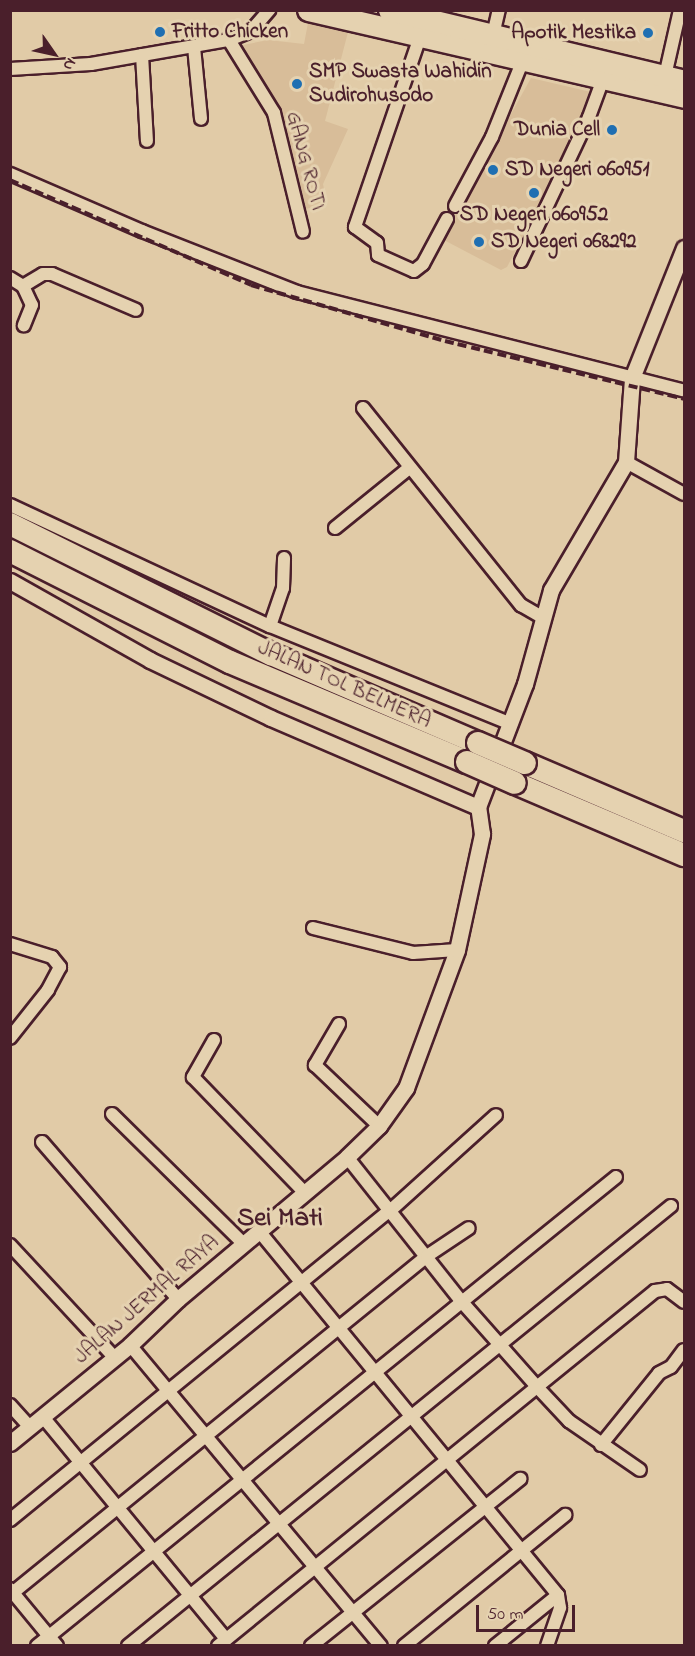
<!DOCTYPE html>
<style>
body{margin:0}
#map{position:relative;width:695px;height:1656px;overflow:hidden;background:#e1cba7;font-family:"Indie Flower",sans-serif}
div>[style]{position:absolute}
.built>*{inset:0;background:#d8bd99}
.roads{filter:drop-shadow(2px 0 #4a1f2b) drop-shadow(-2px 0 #4a1f2b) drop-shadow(0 2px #4a1f2b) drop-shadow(0 -2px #4a1f2b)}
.minor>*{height:12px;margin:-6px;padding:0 6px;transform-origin:6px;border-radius:6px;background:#e5d2b0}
.tertiary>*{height:15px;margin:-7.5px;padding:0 7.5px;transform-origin:7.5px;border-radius:7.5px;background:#e5d2b0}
.trunk>*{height:21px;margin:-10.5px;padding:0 10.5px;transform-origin:10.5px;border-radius:10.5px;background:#e5d2b0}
.motorway>*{height:22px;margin:-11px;padding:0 11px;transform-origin:11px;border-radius:11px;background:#e5d2b0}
.rail>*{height:4px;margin-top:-2px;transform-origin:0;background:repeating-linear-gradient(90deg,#4a1f2b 0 9px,transparent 0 13.5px)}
.bridges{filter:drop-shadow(2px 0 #4a1f2b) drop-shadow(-2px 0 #4a1f2b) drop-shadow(0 2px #4a1f2b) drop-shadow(0 -2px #4a1f2b)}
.motorway-bridge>*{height:22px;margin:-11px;padding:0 11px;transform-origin:11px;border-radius:11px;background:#e5d2b0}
.dots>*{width:16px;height:16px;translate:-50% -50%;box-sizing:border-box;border:3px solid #e5d2b0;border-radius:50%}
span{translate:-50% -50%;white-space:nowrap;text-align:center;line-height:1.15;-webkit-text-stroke:6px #e5d2b0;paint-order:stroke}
.poi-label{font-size:21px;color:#4a1f2b;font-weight:700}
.left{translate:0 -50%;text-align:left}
.right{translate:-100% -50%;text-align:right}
.street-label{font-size:21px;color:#4a1f2b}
.district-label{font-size:27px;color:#4a1f2b;font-weight:700}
.frame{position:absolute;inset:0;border:12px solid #4a1f2b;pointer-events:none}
.north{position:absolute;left:24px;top:24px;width:60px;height:60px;-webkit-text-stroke:4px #e5d2b0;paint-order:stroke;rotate:124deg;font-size:16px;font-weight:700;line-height:24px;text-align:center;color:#4a1f2b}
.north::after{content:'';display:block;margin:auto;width:21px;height:27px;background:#4a1f2b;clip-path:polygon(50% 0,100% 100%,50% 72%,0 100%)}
.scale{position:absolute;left:476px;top:1605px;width:99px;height:27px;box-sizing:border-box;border:3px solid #4a1f2b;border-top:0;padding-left:8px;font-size:18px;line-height:21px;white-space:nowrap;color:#4a1f2b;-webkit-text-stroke:4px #e5d2b0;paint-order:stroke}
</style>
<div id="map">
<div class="built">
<i style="clip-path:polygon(308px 23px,348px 32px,325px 121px,348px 129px,323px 184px,327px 203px,306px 209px,286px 127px,238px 46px,268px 40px,304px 44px)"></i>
<i style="clip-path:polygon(531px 78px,595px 93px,583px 123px,507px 267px,501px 270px,442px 239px)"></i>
</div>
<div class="roads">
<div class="minor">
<i style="left:493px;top:35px;width:26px;rotate:-77deg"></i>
<i style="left:420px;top:37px;width:201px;rotate:108.9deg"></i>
<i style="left:355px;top:227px;width:27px;rotate:36deg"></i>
<i style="left:377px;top:243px;width:12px;rotate:85deg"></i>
<i style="left:378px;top:255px;width:39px;rotate:24deg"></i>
<i style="left:414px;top:271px;width:11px;rotate:-38deg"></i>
<i style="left:423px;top:264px;width:51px;rotate:-61.9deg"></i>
<i style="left:229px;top:40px;width:86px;rotate:58.3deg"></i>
<i style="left:274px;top:113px;width:122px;rotate:76.3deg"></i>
<i style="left:194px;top:47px;width:72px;rotate:84.4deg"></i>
<i style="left:142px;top:55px;width:86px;rotate:86.7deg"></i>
<i style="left:10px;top:69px;width:81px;rotate:-3.5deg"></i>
<i style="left:91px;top:64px;width:140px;rotate:-9.9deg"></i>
<i style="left:229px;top:40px;width:24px;rotate:-22deg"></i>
<i style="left:251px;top:31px;width:28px;rotate:-49deg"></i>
<i style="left:665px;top:76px;width:68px;rotate:-77.2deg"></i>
<i style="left:10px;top:174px;width:144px;rotate:23.4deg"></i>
<i style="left:142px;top:231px;width:167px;rotate:21.5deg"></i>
<i style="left:297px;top:292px;width:399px;rotate:14.3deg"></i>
<i style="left:455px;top:206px;width:78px;rotate:-61.8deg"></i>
<i style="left:492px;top:137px;width:83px;rotate:-68.1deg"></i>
<i style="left:521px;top:261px;width:159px;rotate:-64.7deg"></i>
<i style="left:589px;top:117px;width:40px;rotate:-69.8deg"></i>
<i style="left:10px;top:278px;width:15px;rotate:32deg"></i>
<i style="left:23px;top:286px;width:23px;rotate:-31deg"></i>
<i style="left:43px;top:274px;width:9px"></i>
<i style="left:52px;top:274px;width:91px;rotate:23.2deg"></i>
<i style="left:23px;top:286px;width:21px;rotate:65deg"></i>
<i style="left:32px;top:305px;width:22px;rotate:112deg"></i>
<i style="left:363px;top:408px;width:253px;rotate:51.3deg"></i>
<i style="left:521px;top:605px;width:24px;rotate:30deg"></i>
<i style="left:626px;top:462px;width:66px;rotate:28.9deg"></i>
<i style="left:10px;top:505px;width:287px;rotate:25deg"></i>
<i style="left:270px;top:626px;width:260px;rotate:22.1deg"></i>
<i style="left:335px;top:528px;width:95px;rotate:-39deg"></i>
<i style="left:270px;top:626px;width:40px;rotate:-71.1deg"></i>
<i style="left:283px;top:588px;width:30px;rotate:-88deg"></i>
<i style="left:313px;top:928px;width:103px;rotate:14deg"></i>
<i style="left:413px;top:953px;width:44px;rotate:-3.9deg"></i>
<i style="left:10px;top:944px;width:44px;rotate:17.2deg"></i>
<i style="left:52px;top:957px;width:13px;rotate:51deg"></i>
<i style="left:60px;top:967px;width:26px;rotate:118deg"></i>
<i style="left:48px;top:990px;width:61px;rotate:128.4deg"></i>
<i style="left:339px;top:1024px;width:48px;rotate:120.3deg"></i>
<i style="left:315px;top:1065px;width:88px;rotate:43.6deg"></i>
<i style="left:214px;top:1040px;width:43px;rotate:119.6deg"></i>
<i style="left:193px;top:1077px;width:160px;rotate:46deg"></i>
<i style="left:112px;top:1114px;width:184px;rotate:44.6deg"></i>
<i style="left:42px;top:1142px;width:208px;rotate:49.1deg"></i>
<i style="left:347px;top:1157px;width:185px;rotate:51.6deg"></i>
<i style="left:462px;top:1302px;width:116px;rotate:48.5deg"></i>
<i style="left:539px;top:1389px;width:44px;rotate:46.8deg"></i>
<i style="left:569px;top:1421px;width:86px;rotate:34.6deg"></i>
<i style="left:259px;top:1231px;width:471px;rotate:50.6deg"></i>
<i style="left:558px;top:1595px;width:13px;rotate:81deg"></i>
<i style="left:560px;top:1608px;width:40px;rotate:108.9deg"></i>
<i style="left:10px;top:1245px;width:154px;rotate:47.1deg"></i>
<i style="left:130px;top:1345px;width:392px;rotate:50.2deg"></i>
<i style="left:10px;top:1405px;width:30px;rotate:48deg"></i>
<i style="left:43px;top:1417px;width:288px;rotate:50.5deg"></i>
<i style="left:601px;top:1445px;width:92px;rotate:-51.1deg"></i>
<i style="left:659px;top:1373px;width:13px;rotate:-27deg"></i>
<i style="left:671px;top:1367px;width:21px;rotate:-53deg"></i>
<i style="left:10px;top:1520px;width:493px;rotate:-39.2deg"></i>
<i style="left:392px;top:1209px;width:140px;rotate:-42.1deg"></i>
<i style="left:10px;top:1589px;width:74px;rotate:50.5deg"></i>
<i style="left:10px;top:1595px;width:537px;rotate:-39.11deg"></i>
<i style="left:427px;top:1256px;width:50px;rotate:-33.7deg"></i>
<i style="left:37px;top:1646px;width:745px;rotate:-39.01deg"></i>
<i style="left:128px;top:1646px;width:699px;rotate:-39.02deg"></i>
<i style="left:218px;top:1646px;width:563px;rotate:-39.09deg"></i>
<i style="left:655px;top:1291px;width:12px;rotate:-9deg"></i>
<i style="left:667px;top:1289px;width:21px;rotate:37deg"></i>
<i style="left:311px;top:1646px;width:268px;rotate:-38.6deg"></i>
<i style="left:404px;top:1646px;width:208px;rotate:-39.1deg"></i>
<i style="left:495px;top:1646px;width:81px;rotate:-39deg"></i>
</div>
<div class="tertiary">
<i style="left:10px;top:581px;width:161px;rotate:29.4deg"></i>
<i style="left:150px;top:660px;width:134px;rotate:25.6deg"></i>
<i style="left:271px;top:718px;width:225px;rotate:23.3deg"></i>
<i style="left:10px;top:1443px;width:155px;rotate:-39.2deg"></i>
<i style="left:130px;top:1345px;width:66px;rotate:-43.8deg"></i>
<i style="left:178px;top:1299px;width:221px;rotate:-40deg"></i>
<i style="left:347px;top:1157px;width:45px;rotate:-44.1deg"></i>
<i style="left:379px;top:1126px;width:47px;rotate:-54.6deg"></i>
<i style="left:406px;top:1088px;width:147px;rotate:-69.7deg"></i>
<i style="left:457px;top:950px;width:119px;rotate:-77.8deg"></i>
<i style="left:482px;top:834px;width:27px;rotate:-98deg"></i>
<i style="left:478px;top:807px;width:132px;rotate:-69.1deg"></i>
<i style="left:525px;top:684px;width:98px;rotate:-74.5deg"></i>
<i style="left:551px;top:590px;width:148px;rotate:-59.6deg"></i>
<i style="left:626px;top:462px;width:84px;rotate:-85.9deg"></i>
<i style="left:632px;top:378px;width:140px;rotate:-68.2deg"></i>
</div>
<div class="trunk">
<i style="left:308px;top:10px;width:386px;rotate:13deg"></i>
<i style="left:389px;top:10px;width:303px;rotate:13.5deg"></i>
</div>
<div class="motorway">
<i style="left:10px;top:524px;width:292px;rotate:26.5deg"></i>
<i style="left:271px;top:654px;width:225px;rotate:23.3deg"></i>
<i style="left:10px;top:551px;width:246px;rotate:26.8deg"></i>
<i style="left:230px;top:662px;width:257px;rotate:22.9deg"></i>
<i style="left:525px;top:763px;width:173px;rotate:23.2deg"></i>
<i style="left:515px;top:783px;width:184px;rotate:23.1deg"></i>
</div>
</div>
<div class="rail">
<i style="left:10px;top:180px;width:263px;rotate:23.5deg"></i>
<i style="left:251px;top:285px;width:202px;rotate:16.1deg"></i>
<i style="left:445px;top:341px;width:246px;rotate:13.6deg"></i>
</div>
<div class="bridges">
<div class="motorway-bridge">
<i style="left:478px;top:743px;width:51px;rotate:23.1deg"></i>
<i style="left:467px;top:762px;width:52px;rotate:23.6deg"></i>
</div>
</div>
<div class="dots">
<i style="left:160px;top:32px;background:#1f6fb2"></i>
<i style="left:648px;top:33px;background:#1f6fb2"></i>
<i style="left:297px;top:84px;background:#1f6fb2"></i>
<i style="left:612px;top:130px;background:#1f6fb2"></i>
<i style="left:493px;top:170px;background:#1f6fb2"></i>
<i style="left:534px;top:193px;background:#1f6fb2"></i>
<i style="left:479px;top:242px;background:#1f6fb2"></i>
</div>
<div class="poi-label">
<span class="left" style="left:172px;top:32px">Fritto Chicken</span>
<span class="right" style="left:636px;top:33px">Apotik Mestika</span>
<span class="left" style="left:309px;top:84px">SMP Swasta Wahidin<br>Sudirohusodo</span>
<span class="right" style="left:600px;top:130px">Dunia Cell</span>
<span class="left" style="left:505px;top:170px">SD Negeri 060951</span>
<span style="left:534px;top:215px">SD Negeri 060952</span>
<span class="left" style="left:491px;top:242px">SD Negeri 068292</span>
</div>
<div class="street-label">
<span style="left:305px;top:161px;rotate:75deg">GANG ROTI</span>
<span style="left:344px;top:685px;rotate:24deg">JALAN TOL BELMERA</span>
<span style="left:147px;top:1300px;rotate:-41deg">JALAN JERMAL RAYA</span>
</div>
<div class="district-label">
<span style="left:280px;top:1219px">Sei Mati</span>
</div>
<div class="frame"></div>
<div class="north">N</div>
<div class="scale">50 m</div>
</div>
